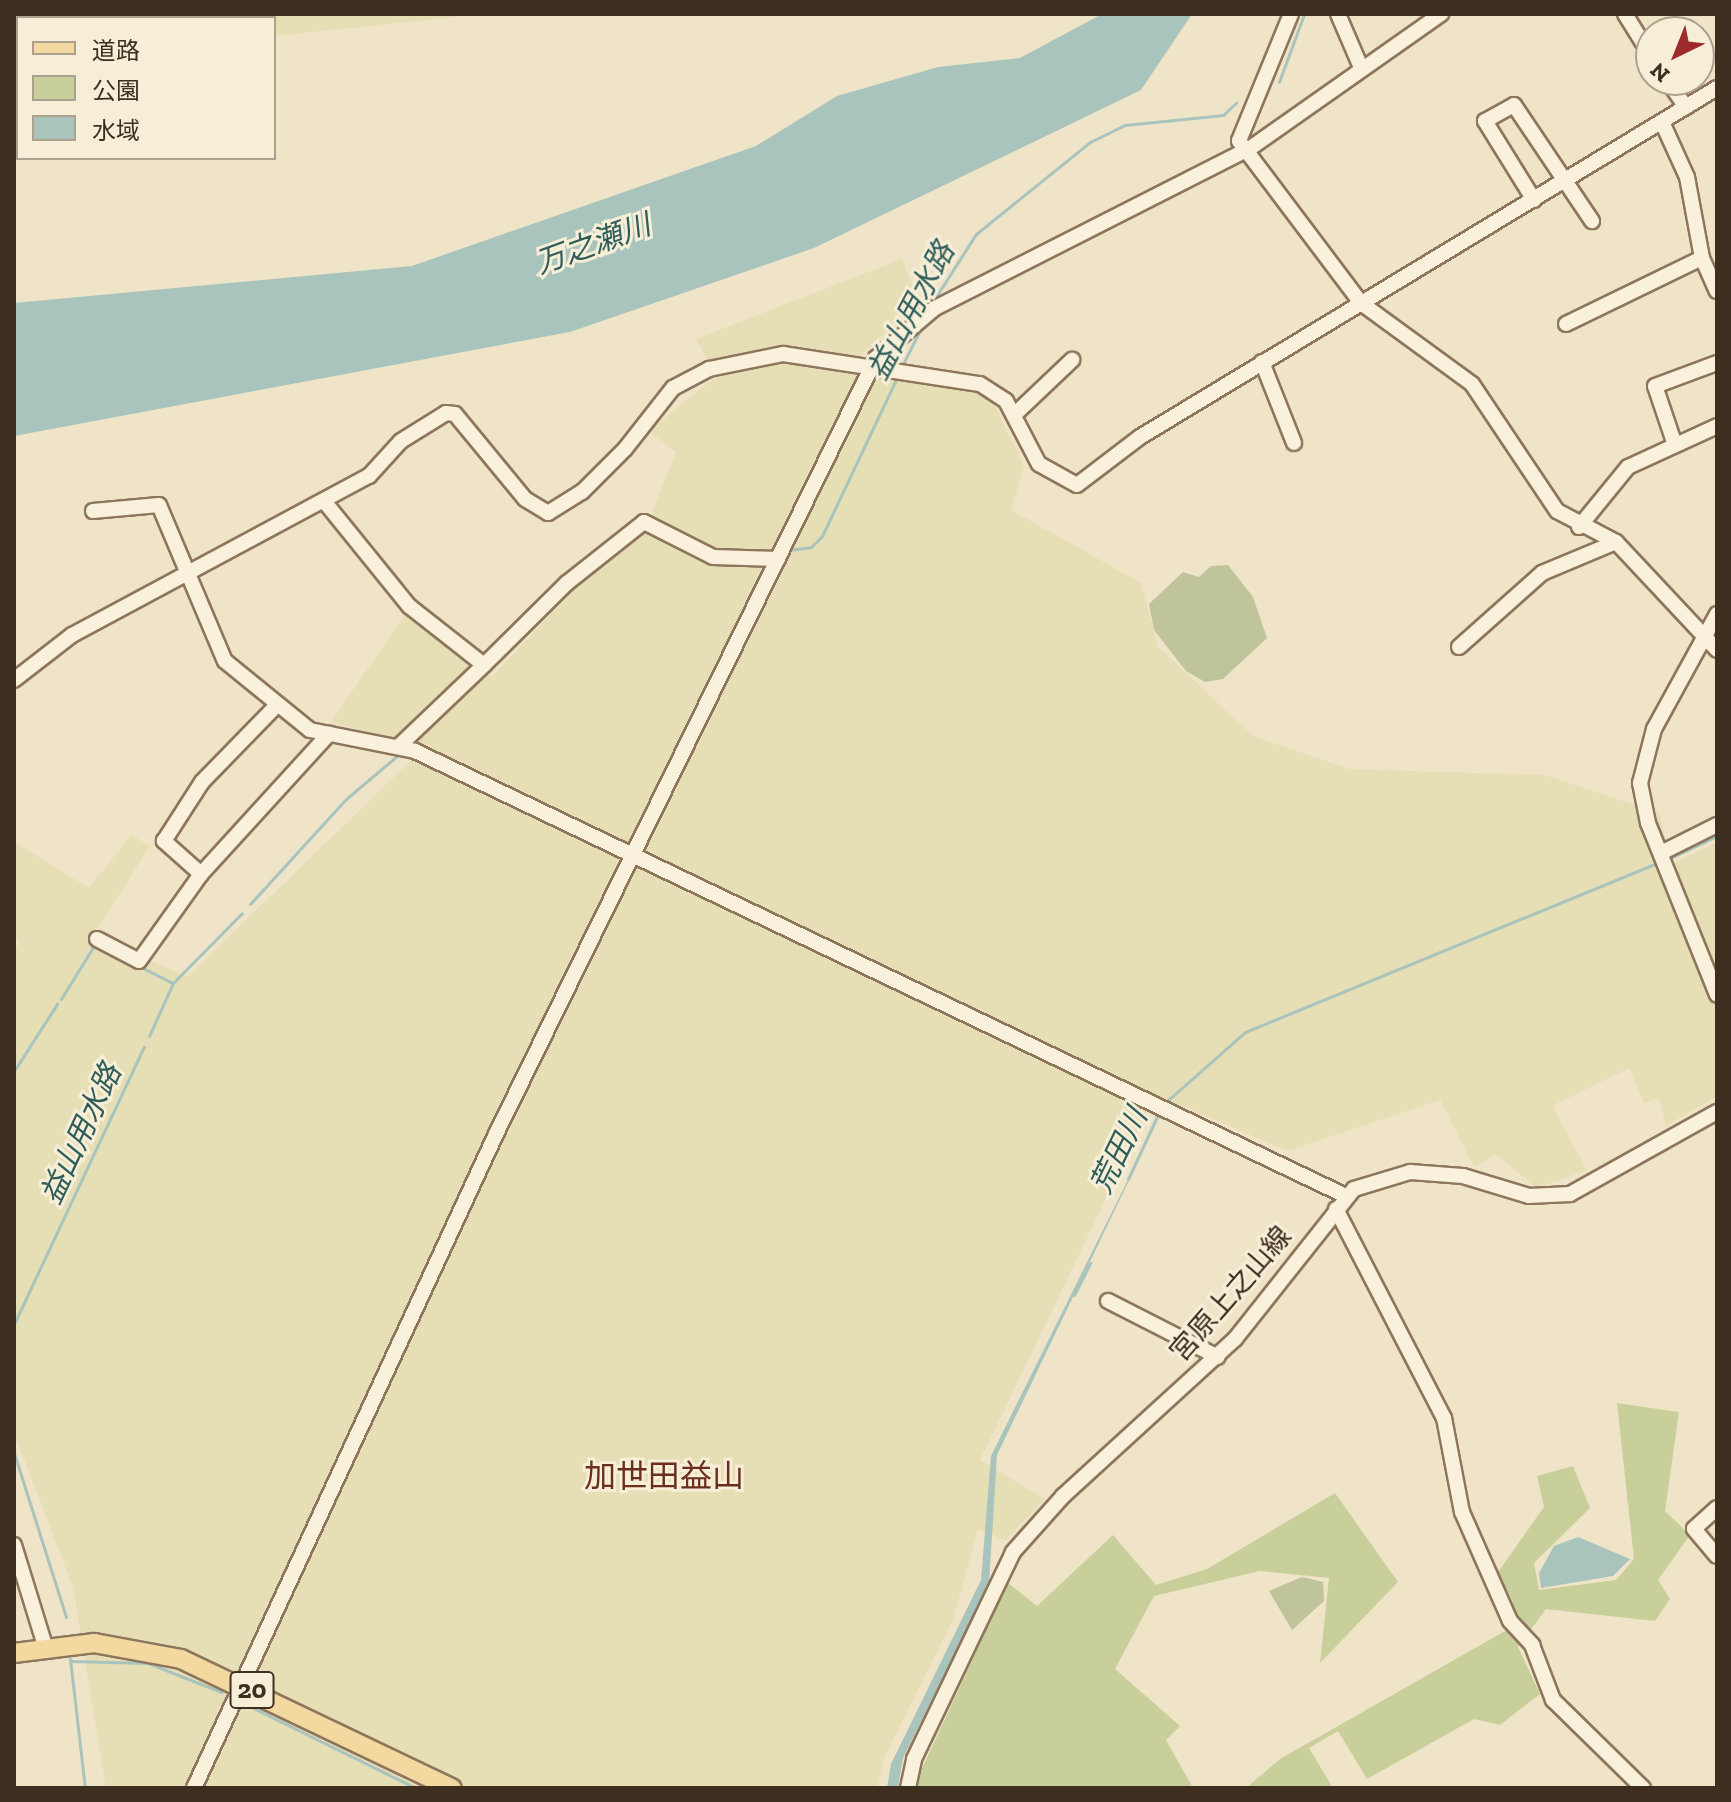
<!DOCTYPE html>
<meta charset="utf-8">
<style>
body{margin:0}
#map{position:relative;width:1731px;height:1802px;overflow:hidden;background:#f0e4c8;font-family:"Zilla Slab","Noto Sans JP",serif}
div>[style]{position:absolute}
.farmland>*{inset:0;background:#e6deb5}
.green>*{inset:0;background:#c9cf9b}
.cemetery>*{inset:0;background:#bfc49a}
.water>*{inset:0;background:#a9c4bc}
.stream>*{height:3px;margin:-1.5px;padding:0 1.5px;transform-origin:1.5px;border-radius:1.5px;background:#a9c4bc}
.roads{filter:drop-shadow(2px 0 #8d765c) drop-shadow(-2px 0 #8d765c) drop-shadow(0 2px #8d765c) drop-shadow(0 -2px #8d765c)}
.minor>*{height:14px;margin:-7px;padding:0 7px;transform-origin:7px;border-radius:7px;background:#faf1dc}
.major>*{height:18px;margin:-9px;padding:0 9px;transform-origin:9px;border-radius:9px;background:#f3d9a0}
span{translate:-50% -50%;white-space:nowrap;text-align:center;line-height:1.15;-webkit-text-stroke:6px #f7eed8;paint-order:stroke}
.shield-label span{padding:2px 6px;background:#f7eed8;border:2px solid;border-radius:6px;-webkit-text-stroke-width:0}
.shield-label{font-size:26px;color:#3d2e20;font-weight:700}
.street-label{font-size:28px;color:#3d2e20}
.water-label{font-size:30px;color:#2f5d5a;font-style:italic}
.quarter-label{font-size:32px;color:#6b2e1e}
.frame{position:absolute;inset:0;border:16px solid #3d2e20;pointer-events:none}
.legend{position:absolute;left:16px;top:16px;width:260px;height:144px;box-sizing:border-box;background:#f7eed8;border:2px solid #ada18e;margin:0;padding:10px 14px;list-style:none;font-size:24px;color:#3d2e20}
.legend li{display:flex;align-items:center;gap:16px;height:40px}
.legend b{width:40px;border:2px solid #ada18e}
.north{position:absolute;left:1635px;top:16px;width:80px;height:80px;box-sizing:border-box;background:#f7eed8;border:2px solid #ada18e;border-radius:50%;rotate:223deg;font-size:22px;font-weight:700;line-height:32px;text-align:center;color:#3d2e20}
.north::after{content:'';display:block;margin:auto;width:28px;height:36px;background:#9e2a2b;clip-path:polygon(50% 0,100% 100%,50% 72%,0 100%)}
</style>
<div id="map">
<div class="farmland">
<i style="clip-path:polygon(14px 14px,484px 14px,274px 36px,274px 18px,18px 18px,14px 53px)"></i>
<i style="clip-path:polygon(902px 259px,918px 301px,857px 359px,988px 392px,1024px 466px,1011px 510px,1141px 583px,1158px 647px,1253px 736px,1349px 769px,1545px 775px,1659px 813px,1672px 864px,1717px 842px,1717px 1096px,1666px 1126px,1659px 1098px,1644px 1103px,1629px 1068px,1552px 1106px,1587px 1170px,1536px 1188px,1496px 1154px,1474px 1167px,1440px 1100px,1288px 1151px,1156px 1095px,980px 1460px,1045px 1499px,1005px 1540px,978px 1529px,953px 1620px,885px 1756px,877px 1788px,106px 1788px,73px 1587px,14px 1433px,14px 951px,20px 941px,14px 938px,14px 842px,89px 888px,131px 835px,150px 846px,93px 935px,187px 977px,425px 747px,331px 722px,406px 613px,492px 677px,575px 588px,644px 533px,676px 452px,649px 431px,716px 376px,696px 339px)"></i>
</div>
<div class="green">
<i style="clip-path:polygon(1617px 1403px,1679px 1412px,1665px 1511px,1690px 1535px,1658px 1580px,1670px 1599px,1655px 1621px,1546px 1609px,1518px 1647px,1540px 1694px,1500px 1725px,1474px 1719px,1367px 1779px,1338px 1731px,1309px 1748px,1333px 1788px,1246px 1788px,1280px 1759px,1505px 1631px,1513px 1602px,1498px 1572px,1544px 1507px,1537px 1476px,1573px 1466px,1590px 1508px,1534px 1563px,1539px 1590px,1616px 1580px,1634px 1559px)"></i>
<i style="clip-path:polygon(1335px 1493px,1398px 1582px,1320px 1663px,1329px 1578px,1260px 1571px,1154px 1596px,1115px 1669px,1180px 1726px,1166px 1740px,1193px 1788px,913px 1788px,1008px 1583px,1037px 1606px,1113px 1535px,1156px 1585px,1207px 1569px)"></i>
</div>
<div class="cemetery">
<i style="clip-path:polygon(1228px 565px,1253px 597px,1267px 638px,1223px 679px,1205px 682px,1186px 671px,1154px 630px,1149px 604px,1183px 572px,1199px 577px,1211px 566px)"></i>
<i style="clip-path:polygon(1302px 1577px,1323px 1582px,1324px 1601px,1292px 1630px,1269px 1591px)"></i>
</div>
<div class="water">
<i style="clip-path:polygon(1102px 14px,1192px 14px,1141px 90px,814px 248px,570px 332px,14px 436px,14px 303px,412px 266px,756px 146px,837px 96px,938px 67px,1020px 58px)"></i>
<i style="clip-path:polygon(1173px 1089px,997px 1455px,989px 1584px,903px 1758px,898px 1788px,887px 1788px,891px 1764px,981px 1580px,991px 1456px)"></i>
<i style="clip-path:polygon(1578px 1537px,1630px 1559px,1613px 1576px,1541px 1588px,1539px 1573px,1554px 1546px)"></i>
</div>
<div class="stream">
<i style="left:1279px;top:82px;width:72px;rotate:-69.8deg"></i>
<i style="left:932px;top:303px;width:82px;rotate:-57.5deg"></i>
<i style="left:976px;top:234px;width:146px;rotate:-38.9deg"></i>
<i style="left:1090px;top:142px;width:39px;rotate:-26deg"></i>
<i style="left:1125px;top:125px;width:99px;rotate:-5.8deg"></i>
<i style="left:1223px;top:115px;width:18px;rotate:-43deg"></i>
<i style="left:901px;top:368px;width:45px;rotate:-63.4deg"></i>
<i style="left:714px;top:549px;width:63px;rotate:1.8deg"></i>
<i style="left:788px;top:550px;width:23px;rotate:-7deg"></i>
<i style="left:811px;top:547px;width:16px;rotate:-45deg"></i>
<i style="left:822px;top:536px;width:178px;rotate:-64.7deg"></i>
<i style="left:468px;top:690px;width:139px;rotate:-44.7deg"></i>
<i style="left:1666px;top:860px;width:56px;rotate:-25.2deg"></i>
<i style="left:250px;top:904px;width:142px;rotate:-47.6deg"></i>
<i style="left:346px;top:799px;width:68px;rotate:-40.2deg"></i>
<i style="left:141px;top:967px;width:36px;rotate:27deg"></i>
<i style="left:61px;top:999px;width:65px;rotate:-58.3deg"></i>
<i style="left:149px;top:1036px;width:58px;rotate:-65.6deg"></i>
<i style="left:173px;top:983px;width:98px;rotate:-45.4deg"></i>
<i style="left:14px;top:1071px;width:80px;rotate:-57.3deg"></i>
<i style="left:1167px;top:1101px;width:104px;rotate:-41.5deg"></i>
<i style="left:1245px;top:1032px;width:448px;rotate:-22.3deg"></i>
<i style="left:1128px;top:1179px;width:72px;rotate:-65.2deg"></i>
<i style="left:1074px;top:1295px;width:36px;rotate:-63deg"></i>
<i style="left:14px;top:1324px;width:306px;rotate:-64.9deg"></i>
<i style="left:14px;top:1453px;width:172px;rotate:72.4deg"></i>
<i style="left:70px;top:1659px;width:130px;rotate:83.4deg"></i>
<i style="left:71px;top:1661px;width:77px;rotate:1.5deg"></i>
<i style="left:148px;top:1663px;width:79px;rotate:21.7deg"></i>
<i style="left:241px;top:1702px;width:195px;rotate:26.2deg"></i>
</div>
<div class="roads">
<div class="minor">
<i style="left:246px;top:14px;width:4px;rotate:90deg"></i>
<i style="left:1291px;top:14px;width:137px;rotate:112.3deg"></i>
<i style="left:1239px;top:141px;width:203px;rotate:53deg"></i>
<i style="left:1361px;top:303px;width:137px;rotate:36.1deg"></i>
<i style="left:1472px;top:384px;width:153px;rotate:56.2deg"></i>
<i style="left:1557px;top:511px;width:67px;rotate:27.7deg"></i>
<i style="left:1616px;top:542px;width:148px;rotate:46.9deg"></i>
<i style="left:1338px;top:14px;width:56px;rotate:66.7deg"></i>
<i style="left:1625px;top:14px;width:49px;rotate:58.2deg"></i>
<i style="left:14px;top:71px;width:4px"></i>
<i style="left:1667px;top:80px;width:33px;rotate:55deg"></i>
<i style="left:1662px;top:122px;width:60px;rotate:65.6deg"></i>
<i style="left:1687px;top:177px;width:82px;rotate:79.5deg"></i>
<i style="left:1702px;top:258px;width:36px;rotate:66deg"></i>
<i style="left:1534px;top:200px;width:93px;rotate:-121.8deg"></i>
<i style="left:1485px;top:121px;width:33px;rotate:-29deg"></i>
<i style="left:1514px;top:105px;width:140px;rotate:56.1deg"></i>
<i style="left:1566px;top:324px;width:151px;rotate:-25.9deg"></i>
<i style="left:1262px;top:362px;width:87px;rotate:68.4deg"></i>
<i style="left:1015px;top:414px;width:79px;rotate:-43.5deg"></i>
<i style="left:1675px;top:445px;width:62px;rotate:-108.7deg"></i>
<i style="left:1655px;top:386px;width:66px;rotate:-20.4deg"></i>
<i style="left:324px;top:501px;width:135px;rotate:51deg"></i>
<i style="left:409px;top:606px;width:95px;rotate:38.2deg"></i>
<i style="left:484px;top:665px;width:117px;rotate:-44.7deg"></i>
<i style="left:567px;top:583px;width:98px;rotate:-38.4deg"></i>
<i style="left:644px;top:522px;width:77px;rotate:26.9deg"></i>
<i style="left:713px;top:557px;width:65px;rotate:1.8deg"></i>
<i style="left:93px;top:511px;width:66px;rotate:-5.2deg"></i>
<i style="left:159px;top:505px;width:169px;rotate:67.1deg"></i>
<i style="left:225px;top:661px;width:109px;rotate:39.1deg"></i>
<i style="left:310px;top:730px;width:107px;rotate:11.3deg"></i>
<i style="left:415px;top:751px;width:1032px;rotate:25.55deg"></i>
<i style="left:1579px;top:527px;width:77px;rotate:-50.8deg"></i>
<i style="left:1628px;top:467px;width:98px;rotate:-24.7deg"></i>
<i style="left:1717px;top:614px;width:131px;rotate:118.7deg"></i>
<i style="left:1654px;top:729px;width:56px;rotate:104.5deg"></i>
<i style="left:1640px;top:783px;width:41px;rotate:78.7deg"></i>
<i style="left:1648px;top:823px;width:185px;rotate:68.1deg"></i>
<i style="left:1459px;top:647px;width:111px;rotate:-41.7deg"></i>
<i style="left:1542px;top:573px;width:80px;rotate:-22.7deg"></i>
<i style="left:14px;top:680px;width:73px;rotate:-37.8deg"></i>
<i style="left:72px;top:635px;width:337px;rotate:-28.2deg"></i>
<i style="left:369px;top:476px;width:47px;rotate:-47.6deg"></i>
<i style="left:401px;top:441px;width:53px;rotate:-31.9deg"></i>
<i style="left:446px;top:413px;width:9px;rotate:6deg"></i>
<i style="left:455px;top:414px;width:110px;rotate:50.5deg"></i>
<i style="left:525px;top:499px;width:27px;rotate:31deg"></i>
<i style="left:548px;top:513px;width:40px;rotate:-32deg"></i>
<i style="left:582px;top:492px;width:61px;rotate:-45deg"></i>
<i style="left:625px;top:449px;width:78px;rotate:-51.8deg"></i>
<i style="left:673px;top:388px;width:41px;rotate:-27.8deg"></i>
<i style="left:709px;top:369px;width:76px;rotate:-11.5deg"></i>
<i style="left:783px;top:354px;width:199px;rotate:8.7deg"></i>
<i style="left:980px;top:384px;width:31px;rotate:33deg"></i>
<i style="left:1006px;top:401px;width:71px;rotate:62.4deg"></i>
<i style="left:1039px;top:464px;width:43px;rotate:28.9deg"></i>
<i style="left:1077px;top:485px;width:79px;rotate:-37.3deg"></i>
<i style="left:1140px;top:437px;width:674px;rotate:-31.17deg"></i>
<i style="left:400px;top:745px;width:116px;rotate:-43.6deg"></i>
<i style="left:1661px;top:853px;width:63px;rotate:-26.6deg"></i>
<i style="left:201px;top:874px;width:50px;rotate:-138.3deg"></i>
<i style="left:164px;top:841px;width:70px;rotate:-57.2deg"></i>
<i style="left:202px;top:782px;width:107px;rotate:-45.8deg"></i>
<i style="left:97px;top:939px;width:47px;rotate:27.6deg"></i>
<i style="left:139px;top:961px;width:107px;rotate:-54.5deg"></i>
<i style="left:201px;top:874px;width:190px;rotate:-47.6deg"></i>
<i style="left:1336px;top:1209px;width:235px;rotate:62.7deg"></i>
<i style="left:1444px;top:1418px;width:96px;rotate:79.2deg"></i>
<i style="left:1462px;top:1512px;width:119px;rotate:66.2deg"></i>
<i style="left:1510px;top:1621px;width:33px;rotate:47deg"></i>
<i style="left:1532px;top:1645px;width:59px;rotate:69.1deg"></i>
<i style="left:1553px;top:1700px;width:126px;rotate:44.4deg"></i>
<i style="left:1108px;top:1301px;width:123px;rotate:27deg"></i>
<i style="left:1717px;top:1508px;width:31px;rotate:138deg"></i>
<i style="left:1694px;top:1529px;width:35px;rotate:50deg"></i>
<i style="left:14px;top:1545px;width:106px;rotate:72.9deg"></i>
<i style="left:194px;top:1788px;width:720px;rotate:-65.21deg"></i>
<i style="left:496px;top:1134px;width:864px;rotate:-63.91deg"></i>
<i style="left:876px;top:358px;width:77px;rotate:-40.3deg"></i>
<i style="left:935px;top:308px;width:352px;rotate:-26.9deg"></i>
<i style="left:1249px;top:149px;width:235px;rotate:-35.1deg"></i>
<i style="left:908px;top:1788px;width:30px;rotate:-78deg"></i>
<i style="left:914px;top:1759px;width:229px;rotate:-64.4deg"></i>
<i style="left:1013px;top:1552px;width:75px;rotate:-48.2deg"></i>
<i style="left:1063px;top:1496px;width:233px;rotate:-42.4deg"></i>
<i style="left:1235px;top:1339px;width:191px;rotate:-51.6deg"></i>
<i style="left:1354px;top:1189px;width:59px;rotate:-16.9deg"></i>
<i style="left:1410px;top:1172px;width:53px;rotate:4.3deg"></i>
<i style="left:1463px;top:1176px;width:69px;rotate:16.9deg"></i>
<i style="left:1529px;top:1196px;width:41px;rotate:-2.8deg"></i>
<i style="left:1570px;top:1194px;width:168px;rotate:-29.2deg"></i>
</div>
<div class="major">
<i style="left:14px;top:1653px;width:81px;rotate:-7.1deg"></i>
<i style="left:94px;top:1643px;width:88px;rotate:10.4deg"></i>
<i style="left:181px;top:1659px;width:300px;rotate:25.5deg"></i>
</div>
</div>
<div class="shield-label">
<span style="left:252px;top:1690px">20</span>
</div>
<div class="street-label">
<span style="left:1231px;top:1294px;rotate:-49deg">宮原上之山線</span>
</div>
<div class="water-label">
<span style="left:593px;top:244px;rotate:-20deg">万之瀬川</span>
<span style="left:911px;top:311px;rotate:-62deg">益山用水路</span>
<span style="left:81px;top:1134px;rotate:-65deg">益山用水路</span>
<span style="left:1119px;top:1151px;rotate:-64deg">荒田川</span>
</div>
<div class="quarter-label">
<span style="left:664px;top:1476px">加世田益山</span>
</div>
<div class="frame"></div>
<ul class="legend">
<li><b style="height:10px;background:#f3d9a0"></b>道路</li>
<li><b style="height:22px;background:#c9cf9b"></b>公園</li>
<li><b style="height:22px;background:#a9c4bc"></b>水域</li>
</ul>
<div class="north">N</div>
</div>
